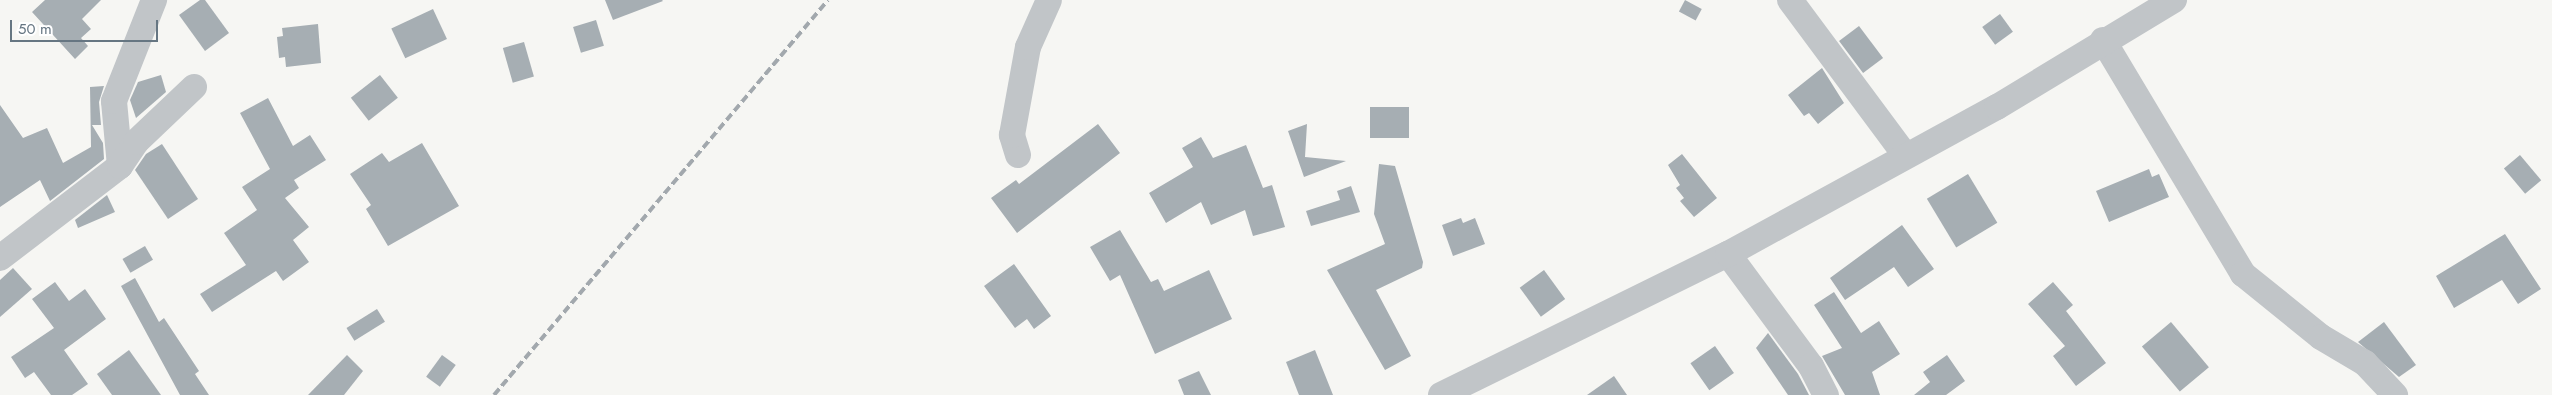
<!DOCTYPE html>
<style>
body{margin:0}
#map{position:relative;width:2552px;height:395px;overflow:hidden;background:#f6f6f3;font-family:Jost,sans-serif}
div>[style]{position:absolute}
.building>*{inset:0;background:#a6aeb3;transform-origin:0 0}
.minor>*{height:26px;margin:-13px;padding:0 13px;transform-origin:13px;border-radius:13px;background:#c1c5c8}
.rail>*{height:4px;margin-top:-2px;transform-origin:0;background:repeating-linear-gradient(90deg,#a2a8ad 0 8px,transparent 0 12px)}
span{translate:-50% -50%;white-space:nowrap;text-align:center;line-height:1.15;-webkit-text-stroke:5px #fff;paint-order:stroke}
.scale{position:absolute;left:10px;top:20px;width:148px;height:22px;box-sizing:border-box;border:2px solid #667682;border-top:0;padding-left:6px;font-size:15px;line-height:18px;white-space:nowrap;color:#667682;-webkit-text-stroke:4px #fff;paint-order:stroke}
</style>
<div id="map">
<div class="building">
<i style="clip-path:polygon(45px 0,101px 0,82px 19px,91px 29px,81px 38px,88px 46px,75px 59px,32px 12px)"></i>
<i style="clip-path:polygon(200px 0,205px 0,229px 33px,205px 51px,179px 15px)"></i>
<i style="clip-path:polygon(605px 0,662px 0,663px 1px,613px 20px)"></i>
<i style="left:1685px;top:0;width:19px;height:13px;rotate:28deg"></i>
<i style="left:433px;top:9px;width:33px;height:46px;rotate:65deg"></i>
<i style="left:2000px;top:14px;width:22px;height:22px;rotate:54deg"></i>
<i style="left:596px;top:20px;width:27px;height:24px;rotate:73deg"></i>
<i style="clip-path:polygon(318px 24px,321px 63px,286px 67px,285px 57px,279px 58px,277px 37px,283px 36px,282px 28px)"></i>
<i style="left:1859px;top:26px;width:40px;height:25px;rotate:53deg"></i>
<i style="left:524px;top:42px;width:36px;height:22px;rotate:74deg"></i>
<i style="clip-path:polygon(1822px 68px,1844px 103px,1818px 124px,1809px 113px,1804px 116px,1788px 95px)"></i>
<i style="clip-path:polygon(161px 75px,166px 92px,136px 118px,130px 100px,138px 82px)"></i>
<i style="left:380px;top:75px;width:29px;height:37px;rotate:52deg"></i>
<i style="clip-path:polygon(104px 86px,99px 102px,101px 125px,92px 125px,103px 143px,104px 159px,50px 201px,40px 180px,0 207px,0 105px,23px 138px,47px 128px,63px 163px,91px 147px,90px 87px)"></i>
<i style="clip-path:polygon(268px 98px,293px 146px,310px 135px,326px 160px,294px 180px,299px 188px,285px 198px,309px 227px,293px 240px,309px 262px,283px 281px,276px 271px,212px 312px,200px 294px,246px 265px,224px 233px,257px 210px,242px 187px,270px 169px,240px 113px)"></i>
<i style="left:1370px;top:107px;width:39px;height:31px"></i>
<i style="clip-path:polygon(1098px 124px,1120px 153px,1017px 233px,991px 198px,1016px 180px,1019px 184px)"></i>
<i style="clip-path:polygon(1307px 124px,1305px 157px,1346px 161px,1304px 177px,1288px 131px)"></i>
<i style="clip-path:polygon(1201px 137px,1213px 158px,1246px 145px,1263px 188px,1272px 185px,1285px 227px,1253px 236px,1245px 210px,1211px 225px,1201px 202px,1166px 223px,1149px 193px,1193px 167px,1182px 148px)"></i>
<i style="clip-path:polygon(422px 143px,459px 206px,388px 246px,366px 209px,371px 205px,350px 174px,382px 153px,389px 162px)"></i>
<i style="clip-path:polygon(162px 144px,198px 199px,168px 219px,135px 170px,146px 154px)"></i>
<i style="clip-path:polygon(1682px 154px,1717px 198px,1694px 217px,1680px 201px,1684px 198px,1676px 188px,1680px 185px,1668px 165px)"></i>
<i style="left:2520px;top:155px;width:33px;height:21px;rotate:50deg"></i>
<i style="clip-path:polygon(1379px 164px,1395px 166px,1423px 262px,1422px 268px,1376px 290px,1411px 356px,1385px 370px,1327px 270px,1385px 244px,1374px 214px)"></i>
<i style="clip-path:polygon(2149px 169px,2152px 177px,2159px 174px,2169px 197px,2109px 222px,2096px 191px)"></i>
<i style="left:1968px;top:174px;width:57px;height:48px;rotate:59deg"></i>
<i style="clip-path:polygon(1351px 186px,1360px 212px,1311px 226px,1306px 211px,1340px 200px,1337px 191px)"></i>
<i style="clip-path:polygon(107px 195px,115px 212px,78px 228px,75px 220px)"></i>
<i style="clip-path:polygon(1461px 218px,1463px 223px,1475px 218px,1485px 244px,1453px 256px,1442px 225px)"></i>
<i style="clip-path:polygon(1902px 225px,1934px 269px,1908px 287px,1894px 267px,1845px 300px,1830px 278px)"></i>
<i style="clip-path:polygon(1120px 230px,1151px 282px,1158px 279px,1164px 291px,1209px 270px,1232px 319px,1155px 354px,1120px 275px,1110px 281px,1090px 247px)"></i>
<i style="clip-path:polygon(2505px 234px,2541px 289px,2518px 304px,2502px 280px,2454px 308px,2436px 276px)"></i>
<i style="left:145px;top:246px;width:16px;height:26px;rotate:60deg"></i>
<i style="clip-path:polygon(1014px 264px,1051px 316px,1034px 329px,1027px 319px,1015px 328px,984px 286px)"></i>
<i style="clip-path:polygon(13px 268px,32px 289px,0 317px,0 280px)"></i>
<i style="left:1544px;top:270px;width:36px;height:30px;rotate:54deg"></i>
<i style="clip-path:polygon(135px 278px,159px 322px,164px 318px,199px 371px,195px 374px,209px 395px,180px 395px,121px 286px)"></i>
<i style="clip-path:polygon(55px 282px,69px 301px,85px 289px,106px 319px,64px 350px,88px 384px,72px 395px,51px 395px,34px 372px,25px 378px,11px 357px,54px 328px,32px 299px)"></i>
<i style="clip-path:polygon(2053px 282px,2073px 305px,2066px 311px,2106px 363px,2076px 386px,2053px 356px,2065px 346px,2028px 304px)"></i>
<i style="clip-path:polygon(1834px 292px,1861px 333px,1879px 321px,1900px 354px,1872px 372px,1880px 395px,1845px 395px,1822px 356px,1842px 348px,1814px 305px)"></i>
<i style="left:377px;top:309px;width:15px;height:36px;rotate:58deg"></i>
<i style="left:2171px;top:322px;width:59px;height:38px;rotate:50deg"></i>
<i style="clip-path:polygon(2384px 322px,2416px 365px,2399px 377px,2358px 342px)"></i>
<i style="clip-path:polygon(1768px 333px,1798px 374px,1809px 395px,1788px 395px,1756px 348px)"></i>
<i style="left:1715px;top:346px;width:33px;height:30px;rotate:55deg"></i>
<i style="clip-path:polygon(129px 350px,161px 395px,112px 395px,97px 374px)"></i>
<i style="clip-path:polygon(1315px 350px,1333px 395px,1299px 395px,1286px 362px)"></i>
<i style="clip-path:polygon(347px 355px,363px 371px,344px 395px,308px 395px)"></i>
<i style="left:442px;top:355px;width:17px;height:27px;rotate:36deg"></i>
<i style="clip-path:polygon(1947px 355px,1965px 381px,1946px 395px,1914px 395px,1930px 382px,1923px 372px)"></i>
<i style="clip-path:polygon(1199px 371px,1211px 395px,1184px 395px,1178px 380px)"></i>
<i style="clip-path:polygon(1614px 376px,1627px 395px,1587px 395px)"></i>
</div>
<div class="minor">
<i style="left:1790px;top:0;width:194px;rotate:53.4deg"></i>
<i style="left:2103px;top:40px;width:273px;rotate:59.1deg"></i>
<i style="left:2243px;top:274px;width:100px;rotate:38.9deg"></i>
<i style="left:2321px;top:337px;width:51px;rotate:30.6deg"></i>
<i style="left:2365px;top:363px;width:44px;rotate:46.8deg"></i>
<i style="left:1018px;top:155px;width:21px;rotate:-107deg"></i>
<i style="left:1012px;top:135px;width:89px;rotate:-79.7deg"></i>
<i style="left:1028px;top:47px;width:51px;rotate:-65.9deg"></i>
<i style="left:120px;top:166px;width:65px;rotate:-95.3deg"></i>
<i style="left:114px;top:101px;width:109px;rotate:-68.4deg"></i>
<i style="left:1728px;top:254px;width:139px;rotate:53.5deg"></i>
<i style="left:1811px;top:366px;width:33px;rotate:63deg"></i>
<i style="left:0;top:258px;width:151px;rotate:-37.5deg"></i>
<i style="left:120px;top:166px;width:29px;rotate:-56deg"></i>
<i style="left:136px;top:142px;width:80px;rotate:-43.5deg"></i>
<i style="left:1441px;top:395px;width:320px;rotate:-26.2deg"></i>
<i style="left:1728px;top:254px;width:307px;rotate:-28.7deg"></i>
<i style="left:1997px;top:107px;width:207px;rotate:-31.2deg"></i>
</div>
<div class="rail">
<i style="left:494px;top:395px;width:517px;rotate:-49.78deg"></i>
</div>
<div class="scale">50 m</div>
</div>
